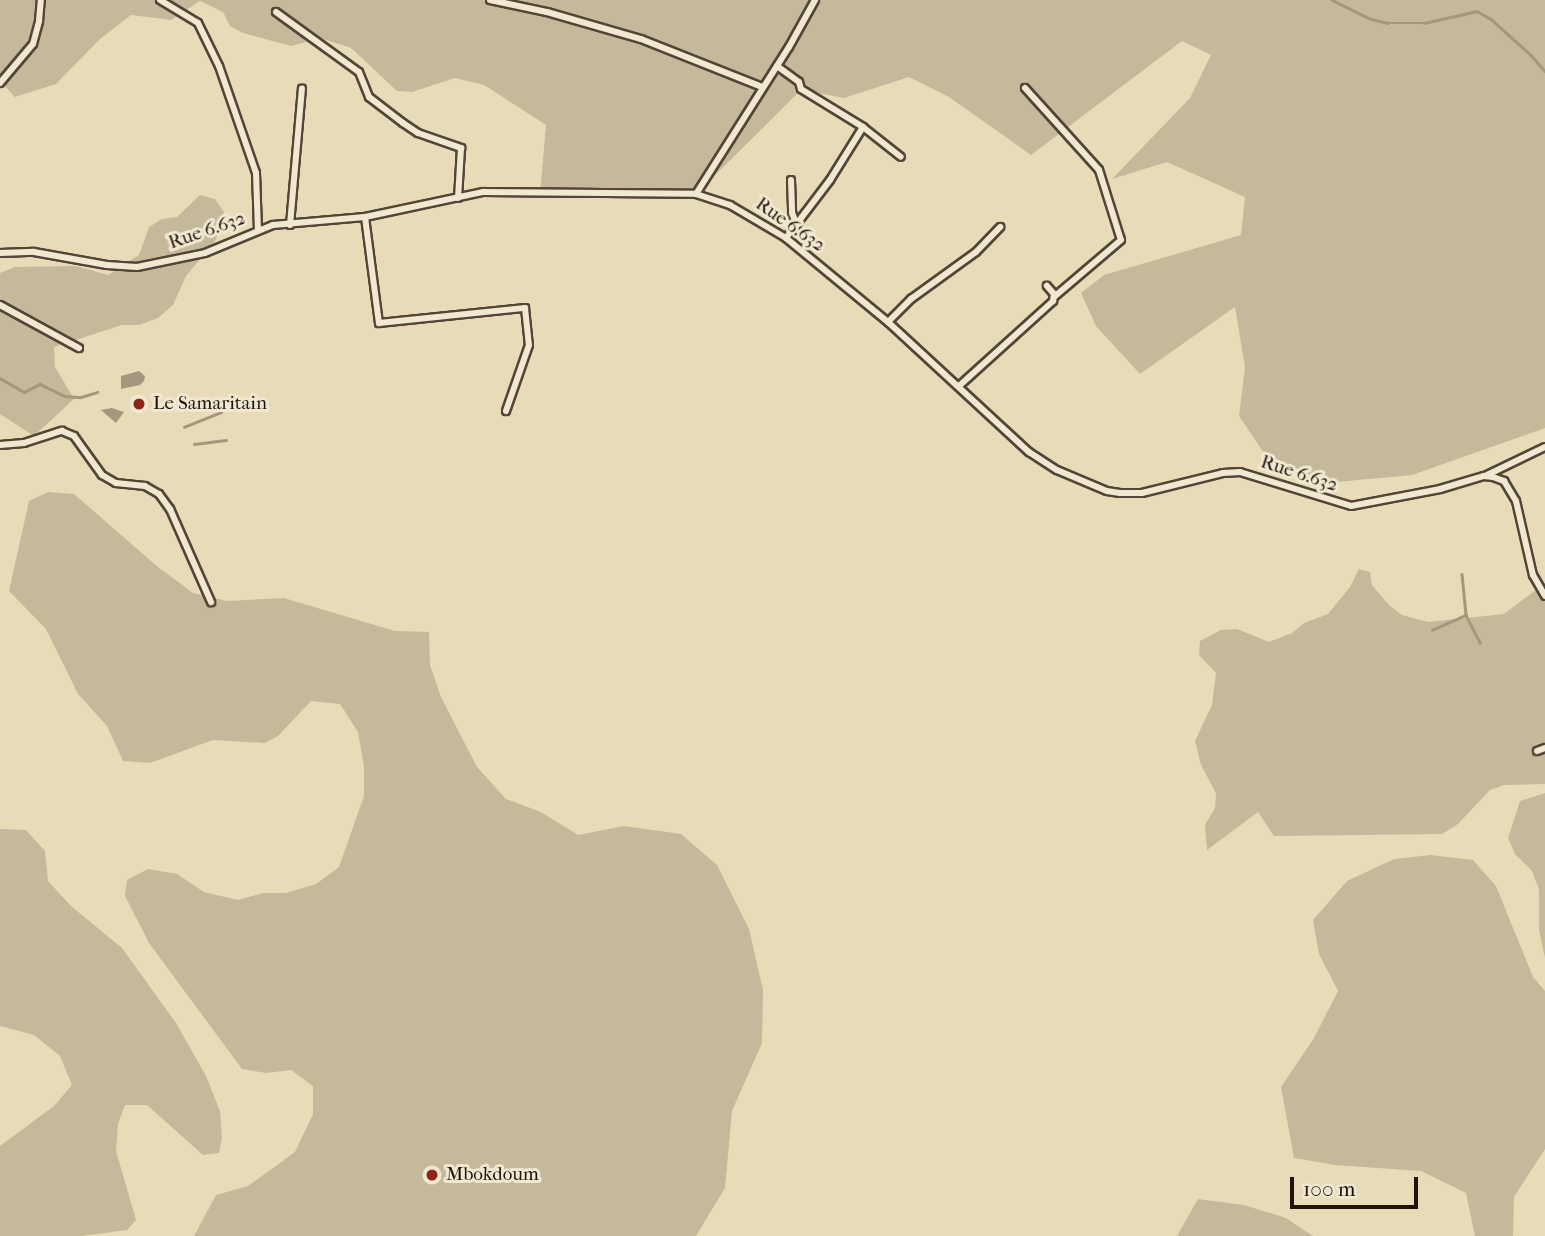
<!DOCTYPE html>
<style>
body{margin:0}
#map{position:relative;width:1545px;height:1236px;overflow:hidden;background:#e8dbb8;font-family:"IM FELL French Canon",serif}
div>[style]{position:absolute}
.green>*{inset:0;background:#c6b99b}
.water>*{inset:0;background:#a4977e}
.stream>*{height:2.5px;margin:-1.25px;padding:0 1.25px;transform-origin:1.25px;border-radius:1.25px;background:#a4977e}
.roads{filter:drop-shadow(2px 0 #534537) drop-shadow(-2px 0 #534537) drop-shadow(0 2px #534537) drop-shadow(0 -2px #534537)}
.street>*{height:6px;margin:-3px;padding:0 3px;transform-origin:3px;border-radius:3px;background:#f0e8d1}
.dots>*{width:19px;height:19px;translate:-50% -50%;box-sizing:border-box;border:4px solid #f0e8d1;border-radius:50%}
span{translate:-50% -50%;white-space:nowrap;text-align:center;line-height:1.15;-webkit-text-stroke:6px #f0e8d1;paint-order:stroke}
.street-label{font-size:19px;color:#21130c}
.poi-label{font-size:19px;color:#21130c}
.left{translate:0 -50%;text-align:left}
.scale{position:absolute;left:1290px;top:1177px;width:128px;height:32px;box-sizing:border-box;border:4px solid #21130c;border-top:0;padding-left:9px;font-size:21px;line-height:24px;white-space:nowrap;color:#21130c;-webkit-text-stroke:5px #f0e8d1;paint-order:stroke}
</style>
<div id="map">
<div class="green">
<i style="clip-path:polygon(0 0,1545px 0,1545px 428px,1412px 475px,1326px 483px,1264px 453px,1239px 416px,1245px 367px,1235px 307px,1140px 374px,1096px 326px,1081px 293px,1104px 275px,1241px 235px,1245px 197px,1167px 162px,1112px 179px,1190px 98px,1211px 55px,1182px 41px,1031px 155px,949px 97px,909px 77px,844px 98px,801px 90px,696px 194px,540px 194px,546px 125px,484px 85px,455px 78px,412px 92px,397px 91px,351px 48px,320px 38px,291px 46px,243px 33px,230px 26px,223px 12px,200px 1px,171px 20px,131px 15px,100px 39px,56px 84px,15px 97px,0 81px)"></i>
<i style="clip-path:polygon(200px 195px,215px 199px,224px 212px,221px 227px,215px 241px,186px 276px,173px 305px,158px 318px,139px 325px,122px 325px,54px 347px,55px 367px,74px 399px,34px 436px,0 414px,0 273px,15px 267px,76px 266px,108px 275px,139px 255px,149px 227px,162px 219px,177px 217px)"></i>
<i style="clip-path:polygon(48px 492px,74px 494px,158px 567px,193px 593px,227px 601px,284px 598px,395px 631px,429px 632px,430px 665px,441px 697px,477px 767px,506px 799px,541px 812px,578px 835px,624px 826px,681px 834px,717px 865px,749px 929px,763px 990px,762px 1043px,732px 1111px,725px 1188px,696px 1236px,194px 1236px,216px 1195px,248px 1186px,295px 1152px,313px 1114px,313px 1086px,291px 1070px,266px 1073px,242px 1069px,149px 943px,125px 896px,127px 880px,148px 869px,177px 874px,204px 892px,238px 900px,263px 893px,286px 893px,316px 884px,339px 867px,364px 796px,364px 767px,358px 732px,340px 704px,311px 701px,278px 736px,265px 743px,213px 740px,150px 763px,123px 761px,107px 726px,78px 694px,46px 629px,9px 591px,29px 501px)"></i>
<i style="clip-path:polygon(1359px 569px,1370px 572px,1372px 585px,1389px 605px,1402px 615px,1428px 622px,1504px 614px,1545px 583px,1545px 784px,1504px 785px,1490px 790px,1458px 824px,1442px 834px,1274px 836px,1258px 812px,1207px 850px,1205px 825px,1215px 808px,1216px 793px,1201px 765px,1195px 741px,1212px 705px,1216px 673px,1199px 655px,1200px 641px,1221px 630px,1237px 629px,1269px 642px,1292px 633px,1304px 623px,1328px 614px,1350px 587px)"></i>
<i style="clip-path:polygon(1545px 793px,1545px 958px,1539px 930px,1539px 889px,1532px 871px,1515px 854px,1508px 838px,1520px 801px)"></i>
<i style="clip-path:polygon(0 829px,26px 830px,45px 851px,48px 881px,71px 906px,122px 948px,176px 1023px,206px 1076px,220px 1111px,222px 1138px,219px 1153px,203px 1155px,147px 1105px,125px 1105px,118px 1124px,116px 1151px,136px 1220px,127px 1230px,82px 1236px,0 1236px,0 1146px,54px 1106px,72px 1085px,60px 1056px,34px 1035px,0 1026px)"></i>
<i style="clip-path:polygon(1431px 855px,1473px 860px,1496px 886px,1533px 977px,1545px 991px,1545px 1149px,1514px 1197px,1513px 1236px,1475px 1236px,1466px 1193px,1421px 1171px,1335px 1165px,1294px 1158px,1281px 1087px,1314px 1038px,1338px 991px,1319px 954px,1313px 920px,1347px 881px,1394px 859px)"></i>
<i style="clip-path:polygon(1198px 1199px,1244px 1205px,1286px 1218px,1313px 1236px,1177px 1236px)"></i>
</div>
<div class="water">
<i style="clip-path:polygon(139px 371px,145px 376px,144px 381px,140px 385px,121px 389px,121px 376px)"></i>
<i style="clip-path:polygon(112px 408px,124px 412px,116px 423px,101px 410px)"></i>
</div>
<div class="stream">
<i style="left:1332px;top:0;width:43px;rotate:26deg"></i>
<i style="left:1371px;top:19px;width:17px;rotate:13deg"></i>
<i style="left:1388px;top:23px;width:36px"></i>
<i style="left:1424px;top:23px;width:54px;rotate:-12.8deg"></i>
<i style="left:1477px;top:11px;width:16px;rotate:30deg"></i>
<i style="left:1491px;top:19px;width:54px;rotate:42deg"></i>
<i style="left:1531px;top:55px;width:21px;rotate:49deg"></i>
<i style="left:0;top:378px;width:28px;rotate:30deg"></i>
<i style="left:24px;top:392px;width:18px;rotate:-27deg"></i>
<i style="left:40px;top:384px;width:28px;rotate:26deg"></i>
<i style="left:65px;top:396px;width:16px;rotate:4deg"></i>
<i style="left:81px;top:397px;width:17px;rotate:-17deg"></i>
<i style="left:184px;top:427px;width:40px;rotate:-22deg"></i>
<i style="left:194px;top:444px;width:32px;rotate:-7deg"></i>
<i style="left:1462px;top:574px;width:41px;rotate:84.4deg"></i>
<i style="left:1466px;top:615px;width:31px;rotate:63deg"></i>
<i style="left:1432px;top:630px;width:37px;rotate:-24deg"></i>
</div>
<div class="roads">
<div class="street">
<i style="left:160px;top:0;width:44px;rotate:31.2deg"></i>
<i style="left:198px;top:23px;width:48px;rotate:64deg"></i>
<i style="left:219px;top:66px;width:113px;rotate:70.9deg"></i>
<i style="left:256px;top:173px;width:57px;rotate:88deg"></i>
<i style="left:490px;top:0;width:58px;rotate:11.9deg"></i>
<i style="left:547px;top:12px;width:98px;rotate:16deg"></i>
<i style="left:641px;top:39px;width:130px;rotate:21.6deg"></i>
<i style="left:276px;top:12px;width:102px;rotate:35.9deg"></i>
<i style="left:359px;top:72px;width:27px;rotate:68deg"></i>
<i style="left:369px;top:97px;width:43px;rotate:37.4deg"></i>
<i style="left:403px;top:123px;width:18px;rotate:34deg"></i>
<i style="left:418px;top:133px;width:46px;rotate:19.2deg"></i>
<i style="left:461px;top:148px;width:50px;rotate:93.4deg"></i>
<i style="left:777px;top:66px;width:27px;rotate:36deg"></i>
<i style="left:799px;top:82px;width:7px;rotate:74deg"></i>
<i style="left:801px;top:89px;width:73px;rotate:31.5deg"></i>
<i style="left:863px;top:127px;width:48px;rotate:38.3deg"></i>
<i style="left:0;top:83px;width:51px;rotate:-49.8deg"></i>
<i style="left:33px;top:44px;width:24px;rotate:-75deg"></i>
<i style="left:39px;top:21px;width:21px;rotate:-85deg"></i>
<i style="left:1025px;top:88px;width:110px;rotate:47.9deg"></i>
<i style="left:1099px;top:170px;width:73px;rotate:72.6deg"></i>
<i style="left:1121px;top:240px;width:88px;rotate:139.6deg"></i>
<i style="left:791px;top:180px;width:33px;rotate:88deg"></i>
<i style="left:792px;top:213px;width:13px;rotate:67deg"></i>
<i style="left:696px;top:194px;width:174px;rotate:-57.7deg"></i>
<i style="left:789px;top:47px;width:54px;rotate:-61deg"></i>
<i style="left:365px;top:217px;width:107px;rotate:82.5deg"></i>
<i style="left:379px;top:323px;width:147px;rotate:-5.9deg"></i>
<i style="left:525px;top:308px;width:37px;rotate:84deg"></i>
<i style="left:529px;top:345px;width:70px;rotate:109.2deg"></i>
<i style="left:290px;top:225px;width:137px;rotate:-85deg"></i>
<i style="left:786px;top:238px;width:73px;rotate:-52.8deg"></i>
<i style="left:830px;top:180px;width:62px;rotate:-58.1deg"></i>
<i style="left:0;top:253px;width:34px;rotate:-2deg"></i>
<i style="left:34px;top:252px;width:74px;rotate:10.1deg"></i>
<i style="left:107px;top:265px;width:30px;rotate:4deg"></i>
<i style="left:137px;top:267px;width:69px;rotate:-11.6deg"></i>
<i style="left:205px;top:253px;width:74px;rotate:-22.4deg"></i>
<i style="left:273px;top:225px;width:92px;rotate:-5deg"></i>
<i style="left:365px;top:217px;width:121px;rotate:-12deg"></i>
<i style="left:483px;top:192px;width:213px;rotate:0.5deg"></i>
<i style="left:696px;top:194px;width:36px;rotate:18deg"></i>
<i style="left:730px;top:205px;width:65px;rotate:30.5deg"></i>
<i style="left:786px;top:238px;width:132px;rotate:39.5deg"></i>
<i style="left:888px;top:322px;width:192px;rotate:42.7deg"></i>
<i style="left:1029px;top:452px;width:33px;rotate:33deg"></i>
<i style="left:1057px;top:470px;width:54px;rotate:22.8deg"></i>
<i style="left:1107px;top:491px;width:13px;rotate:9deg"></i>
<i style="left:1120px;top:493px;width:22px"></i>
<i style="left:1142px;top:493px;width:83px;rotate:-13.9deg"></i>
<i style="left:1223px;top:473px;width:17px;rotate:-3deg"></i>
<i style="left:1240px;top:472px;width:116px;rotate:17deg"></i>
<i style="left:1351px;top:506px;width:91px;rotate:-10.8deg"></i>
<i style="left:1440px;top:489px;width:46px;rotate:-16.5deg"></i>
<i style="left:1484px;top:476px;width:9px;rotate:6deg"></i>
<i style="left:1493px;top:477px;width:12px;rotate:20deg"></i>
<i style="left:1504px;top:481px;width:23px;rotate:59deg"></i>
<i style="left:1516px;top:501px;width:76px;rotate:77.1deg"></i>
<i style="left:1533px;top:575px;width:24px;rotate:60deg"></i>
<i style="left:0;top:305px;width:90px;rotate:28.6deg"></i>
<i style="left:888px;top:322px;width:33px;rotate:-45deg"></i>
<i style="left:911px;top:299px;width:80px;rotate:-35.9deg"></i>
<i style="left:976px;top:252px;width:35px;rotate:-46deg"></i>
<i style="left:959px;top:386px;width:127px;rotate:-42.1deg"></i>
<i style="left:1053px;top:301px;width:7px;rotate:-82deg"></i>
<i style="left:1054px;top:294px;width:11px;rotate:-131deg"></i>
<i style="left:0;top:445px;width:24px;rotate:-5deg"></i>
<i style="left:24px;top:443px;width:40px;rotate:-18deg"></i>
<i style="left:62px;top:431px;width:13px;rotate:23deg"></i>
<i style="left:74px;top:436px;width:48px;rotate:54.3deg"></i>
<i style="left:102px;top:475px;width:16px;rotate:30deg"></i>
<i style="left:116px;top:483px;width:29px;rotate:6deg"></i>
<i style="left:145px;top:486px;width:16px;rotate:30deg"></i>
<i style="left:159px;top:494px;width:19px;rotate:54deg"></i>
<i style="left:170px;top:509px;width:102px;rotate:66.2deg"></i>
<i style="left:1487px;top:475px;width:64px;rotate:-25.8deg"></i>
<i style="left:1537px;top:751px;width:9px;rotate:-21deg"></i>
</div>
</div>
<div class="dots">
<i style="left:139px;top:404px;background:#8f2418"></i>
<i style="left:432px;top:1175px;background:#8f2418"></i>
</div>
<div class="street-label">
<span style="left:790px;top:225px;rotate:35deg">Rue 6.632</span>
<span style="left:207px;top:231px;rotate:-19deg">Rue 6.632</span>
<span style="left:1299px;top:474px;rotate:18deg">Rue 6.632</span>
</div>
<div class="poi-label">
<span class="left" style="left:153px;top:404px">Le Samaritain</span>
<span class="left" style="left:446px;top:1175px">Mbokdoum</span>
</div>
<div class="scale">100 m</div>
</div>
